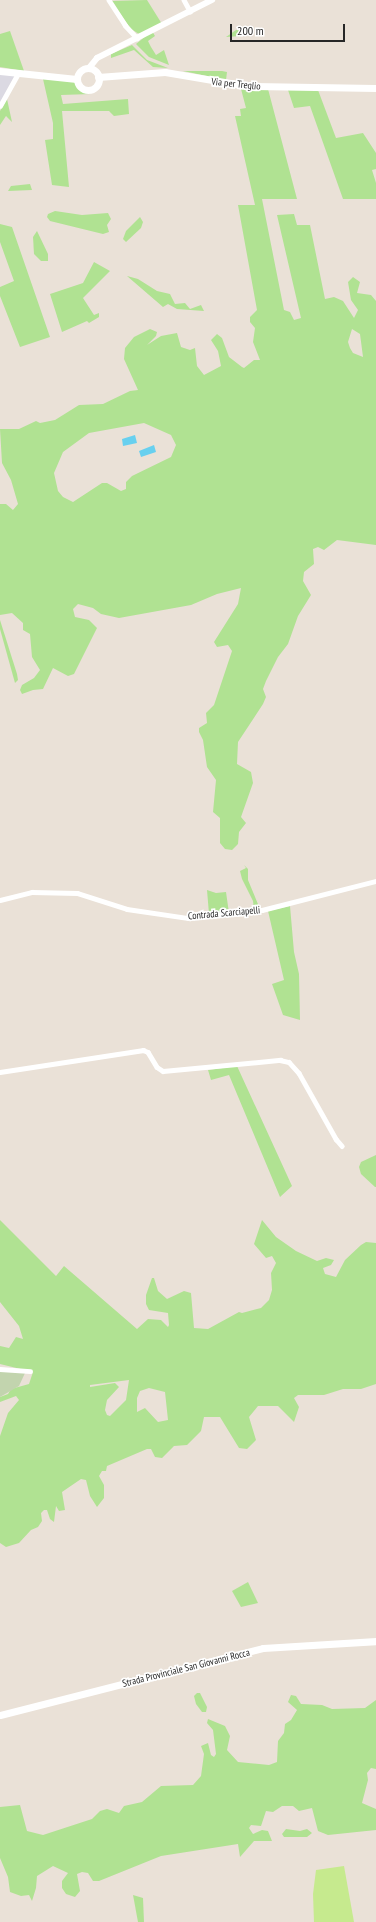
<!DOCTYPE html>
<style>
body{margin:0}
#map{position:relative;width:376px;height:1922px;overflow:hidden;background:#eae1d7;font-family:"PT Sans Narrow",sans-serif}
div>[style]{position:absolute}
.industrial>*{inset:0;background:#dbd9e2}
.green>*{inset:0;background:#b0e292}
.cemetery>*{inset:0;background:#c2d4ae}
.pitch>*{inset:0;background:#c6ea8e}
.water>*{inset:0;background:#68d0ef}
.minor>*{height:4.5px;margin:-2.25px;padding:0 2.25px;transform-origin:2.25px;border-radius:2.25px;background:#fff}
.tertiary>*{height:6px;margin:-3px;padding:0 3px;transform-origin:3px;border-radius:3px;background:#fff}
.secondary>*{height:7px;margin:-3.5px;padding:0 3.5px;transform-origin:3.5px;border-radius:3.5px;background:#fff}
.secondary>.ring{margin:-3.5px;padding:0;box-sizing:content-box;background:none;border:7px solid #fff;border-radius:50%}
span{translate:-50% -50%;white-space:nowrap;text-align:center;line-height:1.15;-webkit-text-stroke:3.5px #fff;paint-order:stroke}
.street-label{font-size:10px;color:#272727}
.scale{position:absolute;left:230px;top:24px;width:115px;height:18px;box-sizing:border-box;border:2px solid #272727;border-top:0;padding-left:5px;font-size:12px;line-height:14px;white-space:nowrap;color:#272727;-webkit-text-stroke:3px #fff;paint-order:stroke}
</style>
<div id="map">
<div class="industrial">
<i style="clip-path:polygon(0 73px,15px 75px,0 103px)"></i>
</div>
<div class="green">
<i style="clip-path:polygon(147px 0,162px 24px,139px 34px,131px 29px,111px 1px)"></i>
<i style="clip-path:polygon(236px 30px,243px 30px,245px 34px,241px 36px,226px 37px)"></i>
<i style="clip-path:polygon(10px 31px,24px 71px,0 67px,0 34px)"></i>
<i style="clip-path:polygon(152px 31px,155px 36px,148px 41px,151px 47px,156px 55px,164px 50px,169px 65px,149px 57px,136px 44px)"></i>
<i style="clip-path:polygon(132px 45px,147px 60px,168px 68px,153px 67px,134px 50px,111px 58px,111px 54px)"></i>
<i style="clip-path:polygon(183px 71px,222px 71px,227px 72px,226px 80px)"></i>
<i style="clip-path:polygon(67px 78px,75px 82px,79px 89px,91px 94px,61px 95px,63px 104px,128px 99px,129px 114px,114px 116px,109px 111px,62px 111px,69px 187px,52px 185px,45px 140px,53px 139px,53px 123px,43px 79px)"></i>
<i style="clip-path:polygon(evenodd,241px 89px,268px 89px,297px 199px,262px 199px,284px 310px,290px 312px,294px 320px,301px 318px,277px 215px,294px 214px,297px 225px,310px 225px,325px 299px,334px 297px,343px 301px,354px 318px,358px 310px,351px 300px,348px 282px,353px 277px,360px 282px,357px 293px,371px 295px,376px 301px,376px 545px,337px 540px,324px 550px,318px 547px,313px 549px,314px 564px,304px 572px,303px 581px,311px 595px,298px 616px,288px 644px,278px 657px,266px 681px,263px 689px,266px 697px,263px 704px,238px 742px,237px 764px,251px 772px,253px 783px,241px 817px,246px 823px,239px 832px,238px 844px,232px 850px,225px 849px,220px 843px,220px 818px,213px 812px,216px 780px,207px 767px,203px 740px,199px 732px,199px 728px,207px 723px,206px 713px,214px 705px,232px 651px,228px 645px,217px 647px,214px 642px,238px 604px,241px 588px,217px 594px,191px 605px,119px 618px,101px 614px,93px 608px,78px 604px,73px 609px,75px 617px,89px 620px,97px 628px,74px 674px,68px 676px,53px 668px,43px 689px,33px 690px,22px 694px,20px 690px,22px 685px,34px 678px,40px 670px,32px 657px,30px 634px,23px 630px,23px 623px,12px 613px,0 615px,0 504px,6px 504px,13px 510px,18px 504px,11px 480px,2px 463px,0 429px,19px 429px,36px 421px,40px 423px,55px 420px,79px 405px,103px 404px,130px 391px,138px 390px,124px 359px,125px 348px,134px 337px,150px 329px,157px 332px,156px 336px,147px 345px,161px 336px,177px 333px,181px 347px,190px 350px,195px 348px,197px 366px,204px 375px,221px 366px,218px 351px,211px 340px,217px 334px,222px 338px,229px 357px,242px 367px,244px 368px,254px 360px,260px 360px,253px 342px,255px 328px,250px 322px,250px 317px,257px 310px,238px 205px,255px 205px,235px 116px,241px 116px,240px 109px,246px 108px,241px 89px,352px 329px,360px 334px,363px 357px,353px 353px,350px 348px,348px 342px,352px 329px,241px 89px,144px 423px,171px 435px,176px 445px,171px 457px,132px 476px,126px 482px,126px 489px,121px 491px,107px 483px,102px 483px,73px 502px,63px 497px,58px 491px,54px 473px,63px 452px,89px 433px,144px 423px)"></i>
<i style="clip-path:polygon(288px 90px,318px 90px,336px 138px,363px 133px,376px 153px,376px 169px,372px 170px,376px 183px,376px 199px,343px 199px,310px 106px,294px 108px)"></i>
<i style="clip-path:polygon(7px 99px,12px 122px,6px 116px,0 125px,0 111px)"></i>
<i style="clip-path:polygon(30px 184px,32px 190px,8px 191px,11px 186px)"></i>
<i style="clip-path:polygon(55px 211px,82px 215px,108px 213px,111px 219px,107px 225px,109px 232px,103px 234px,50px 221px,47px 217px,48px 214px)"></i>
<i style="clip-path:polygon(140px 217px,143px 222px,141px 228px,126px 242px,123px 239px,126px 231px)"></i>
<i style="clip-path:polygon(0 224px,12px 227px,50px 337px,20px 347px,0 296px,0 287px,14px 281px,0 242px)"></i>
<i style="clip-path:polygon(37px 231px,48px 254px,48px 261px,41px 261px,34px 254px,33px 237px)"></i>
<i style="clip-path:polygon(94px 262px,110px 271px,83px 298px,94px 315px,99px 313px,99px 317px,89px 323px,87px 321px,62px 332px,50px 294px,83px 283px)"></i>
<i style="clip-path:polygon(127px 276px,138px 279px,157px 291px,170px 294px,175px 304px,185px 303px,190px 309px,201px 305px,204px 311px,177px 309px,168px 304px,163px 307px)"></i>
<i style="clip-path:polygon(0 620px,17px 674px,18px 680px,15px 683px,0 629px)"></i>
<i style="clip-path:polygon(244px 865px,248px 869px,248px 880px,260px 909px,254px 910px,253px 901px,242px 879px,240px 871px,246px 868px)"></i>
<i style="clip-path:polygon(207px 890px,216px 893px,226px 892px,229px 913px,209px 914px)"></i>
<i style="clip-path:polygon(290px 906px,294px 952px,299px 974px,300px 1020px,283px 1015px,272px 984px,284px 980px,268px 911px)"></i>
<i style="clip-path:polygon(237px 1066px,292px 1186px,280px 1197px,229px 1075px,211px 1080px,208px 1070px)"></i>
<i style="clip-path:polygon(376px 1155px,376px 1187px,375px 1187px,361px 1174px,359px 1167px,361px 1162px)"></i>
<i style="clip-path:polygon(evenodd,0 1220px,56px 1276px,64px 1266px,137px 1329px,148px 1319px,161px 1320px,168px 1327px,169px 1325px,168px 1313px,149px 1310px,146px 1304px,146px 1295px,152px 1278px,154px 1278px,158px 1291px,167px 1299px,184px 1291px,191px 1293px,194px 1328px,208px 1329px,239px 1312px,242px 1313px,261px 1308px,269px 1300px,272px 1290px,271px 1273px,276px 1263px,272px 1256px,266px 1258px,254px 1244px,262px 1220px,276px 1237px,296px 1251px,317px 1261px,326px 1258px,334px 1260px,331px 1265px,323px 1268px,325px 1274px,336px 1277px,345px 1260px,361px 1245px,366px 1242px,376px 1243px,376px 1384px,361px 1389px,343px 1389px,324px 1395px,298px 1395px,294px 1398px,299px 1407px,294px 1422px,278px 1406px,258px 1406px,249px 1417px,256px 1440px,247px 1449px,239px 1448px,220px 1417px,204px 1417px,201px 1431px,187px 1445px,174px 1446px,162px 1458px,155px 1457px,151px 1449px,147px 1449px,107px 1466px,106px 1471px,102px 1471px,99px 1476px,104px 1485px,104px 1498px,97px 1507px,90px 1496px,86px 1480px,81px 1479px,62px 1492px,65px 1510px,59px 1511px,56px 1506px,54px 1522px,50px 1519px,47px 1510px,44px 1510px,41px 1513px,42px 1521px,38px 1527px,31px 1530px,19px 1543px,6px 1547px,0 1543px,0 1436px,8px 1413px,19px 1400px,16px 1396px,0 1402px,0 1397px,8px 1394px,11px 1389px,29px 1384px,33px 1372px,0 1364px,0 1346px,9px 1348px,16px 1337px,23px 1339px,19px 1326px,0 1302px,0 1220px,129px 1380px,126px 1400px,110px 1416px,107px 1415px,105px 1410px,107px 1400px,119px 1387px,115px 1383px,90px 1387px,90px 1385px,129px 1380px,0 1220px,149px 1388px,165px 1392px,168px 1420px,158px 1422px,145px 1408px,137px 1412px,137px 1398px,140px 1391px,149px 1388px)"></i>
<i style="clip-path:polygon(248px 1582px,258px 1603px,241px 1607px,232px 1591px)"></i>
<i style="clip-path:polygon(197px 1693px,200px 1693px,207px 1707px,206px 1712px,202px 1712px,196px 1704px,194px 1696px)"></i>
<i style="clip-path:polygon(291px 1695px,296px 1696px,301px 1704px,322px 1705px,332px 1709px,365px 1708px,376px 1700px,376px 1769px,371px 1768px,367px 1773px,368px 1780px,362px 1803px,376px 1809px,376px 1830px,328px 1835px,318px 1831px,312px 1808px,299px 1811px,293px 1806px,282px 1806px,273px 1812px,266px 1811px,261px 1826px,251px 1825px,249px 1828px,253px 1834px,262px 1830px,268px 1831px,272px 1841px,254px 1841px,240px 1857px,238px 1844px,161px 1856px,99px 1881px,93px 1881px,88px 1873px,82px 1872px,77px 1874px,80px 1891px,75px 1897px,66px 1894px,62px 1888px,62px 1881px,68px 1873px,53px 1866px,37px 1876px,36px 1888px,32px 1901px,29px 1895px,21px 1896px,10px 1892px,8px 1877px,0 1858px,0 1807px,20px 1805px,27px 1831px,43px 1835px,92px 1819px,100px 1811px,107px 1809px,119px 1813px,124px 1806px,142px 1802px,161px 1786px,193px 1785px,201px 1776px,204px 1754px,201px 1746px,208px 1743px,211px 1755px,214px 1757px,216px 1754px,213px 1730px,207px 1723px,208px 1719px,225px 1726px,230px 1736px,227px 1750px,238px 1762px,269px 1765px,277px 1762px,278px 1741px,284px 1733px,285px 1724px,291px 1720px,297px 1710px,288px 1702px)"></i>
<i style="clip-path:polygon(286px 1829px,300px 1831px,307px 1829px,312px 1833px,307px 1837px,284px 1837px,282px 1834px)"></i>
<i style="clip-path:polygon(133px 1895px,143px 1898px,144px 1922px,138px 1922px)"></i>
</div>
<div class="cemetery">
<i style="clip-path:polygon(0 1371px,25px 1373px,19px 1386px,0 1397px)"></i>
</div>
<div class="pitch">
<i style="clip-path:polygon(344px 1866px,354px 1922px,314px 1922px,313px 1894px,316px 1870px)"></i>
</div>
<div class="water">
<i style="clip-path:polygon(135px 435px,137px 443px,123px 446px,122px 439px)"></i>
<i style="clip-path:polygon(154px 445px,156px 452px,141px 457px,139px 451px)"></i>
</div>
<div class="minor">
<i style="left:109px;top:0;width:30px;rotate:57deg"></i>
<i style="left:125px;top:25px;width:18px;rotate:47deg"></i>
<i style="left:184px;top:0;width:13px;rotate:61deg"></i>
<i style="left:0;top:106px;width:38px;rotate:-61deg"></i>
<i style="left:0;top:900px;width:33px;rotate:-14deg"></i>
<i style="left:32px;top:892px;width:45px;rotate:1.3deg"></i>
<i style="left:77px;top:893px;width:52px;rotate:17.7deg"></i>
<i style="left:127px;top:909px;width:62px;rotate:8.4deg"></i>
<i style="left:188px;top:918px;width:74px;rotate:-6.2deg"></i>
<i style="left:262px;top:910px;width:118px;rotate:-14.3deg"></i>
<i style="left:0;top:1072px;width:145px;rotate:-8.7deg"></i>
<i style="left:143px;top:1050px;width:5px;rotate:22deg"></i>
<i style="left:148px;top:1052px;width:17px;rotate:59deg"></i>
<i style="left:157px;top:1067px;width:7px;rotate:34deg"></i>
<i style="left:163px;top:1071px;width:118px;rotate:-5.4deg"></i>
<i style="left:280px;top:1060px;width:9px;rotate:13deg"></i>
<i style="left:289px;top:1062px;width:15px;rotate:48deg"></i>
<i style="left:299px;top:1073px;width:76px;rotate:60.7deg"></i>
<i style="left:336px;top:1139px;width:9px;rotate:49deg"></i>
<i style="left:0;top:1369px;width:30px;rotate:4deg"></i>
</div>
<div class="tertiary">
<i style="left:89px;top:68px;width:13px;rotate:-51deg"></i>
<i style="left:97px;top:58px;width:129px;rotate:-26.8deg"></i>
</div>
<div class="secondary">
<i class="ring" style="left:77px;top:68px;width:15px;height:15px"></i>
<i style="left:0;top:71px;width:77px;rotate:5.9deg"></i>
<i style="left:98px;top:77px;width:67px;rotate:-4.3deg"></i>
<i style="left:165px;top:72px;width:84px;rotate:9.6deg"></i>
<i style="left:248px;top:86px;width:128px;rotate:0.9deg"></i>
<i style="left:0;top:1715px;width:271px;rotate:-14.3deg"></i>
<i style="left:263px;top:1648px;width:113px;rotate:-3.5deg"></i>
</div>
<div class="street-label">
<span style="left:236px;top:84px;rotate:6deg">Via per Treglio</span>
<span style="left:224px;top:913px;rotate:-5deg">Contrada Scarciapelli</span>
<span style="left:186px;top:1668px;rotate:-14deg">Strada Provinciale San Giovanni Rocca</span>
</div>
<div class="scale">200 m</div>
</div>
